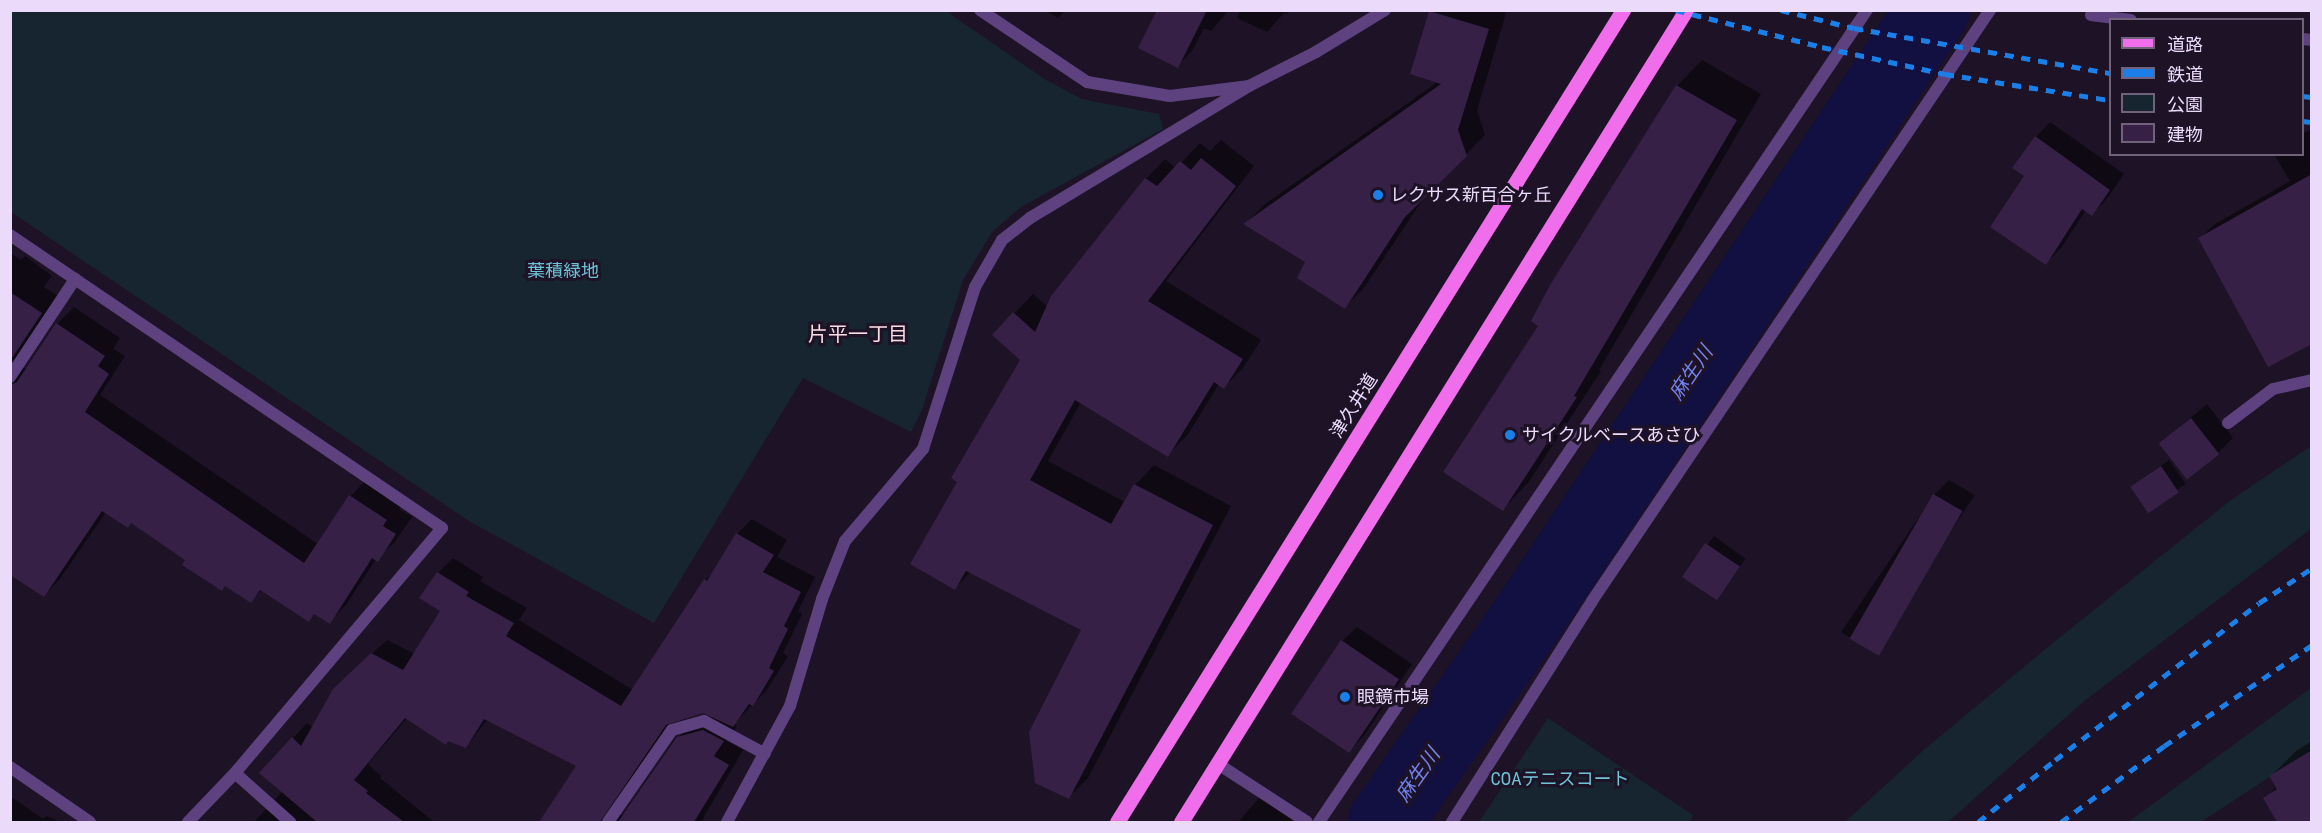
<!DOCTYPE html>
<meta charset="utf-8">
<style>
body{margin:0}
#map{position:relative;width:2322px;height:833px;overflow:hidden;background:#1d1226;font-family:"Roboto Condensed","Noto Sans JP",sans-serif}
div>[style]{position:absolute}
.green>*{inset:0;background:#16252f}
.shadow>*{inset:0;background:#0007;transform-origin:0 0}
.river>*{height:74px;margin:-37px;padding:0 37px;transform-origin:37px;border-radius:37px;background:#121041}
.building>*{inset:0;background:#372045;transform-origin:0 0}
.service>*{height:12px;margin:-6px;padding:0 6px;transform-origin:6px;border-radius:6px;background:#5e4280}
.minor>*{height:12px;margin:-6px;padding:0 6px;transform-origin:6px;border-radius:6px;background:#5e4280}
.primary>*{height:15px;margin:-7.5px;padding:0 7.5px;transform-origin:7.5px;border-radius:7.5px;background:#f06deb}
.rail>*{height:4.5px;margin-top:-2.25px;transform-origin:0;background:repeating-linear-gradient(90deg,#1a7fe8 0 9px,transparent 0 17px)}
.dots>*{width:16px;height:16px;translate:-50% -50%;box-sizing:border-box;border:3px solid #1d1226;border-radius:50%}
span{translate:-50% -50%;white-space:nowrap;text-align:center;line-height:1.15;-webkit-text-stroke:6px #1d1226;paint-order:stroke}
.poi-label{font-size:18px;color:#ecdafb}
.left{translate:0 -50%;text-align:left}
.park-label{font-size:18px;color:#6dc4d5}
.street-label{font-size:18px;color:#ecdafb}
.neighbourhood-label{font-size:20px;color:#fbdce3}
.water-label{font-size:20px;color:#7383f1;font-style:italic}
.frame{position:absolute;inset:0;border:12px solid #ecdafb;pointer-events:none}
.legend{position:absolute;left:2109px;top:18px;width:195px;height:138px;box-sizing:border-box;background:#1d1226;border:2px solid #70627b;margin:0;padding:8px 10px;list-style:none;font-size:18px;color:#ecdafb}
.legend li{display:flex;align-items:center;gap:12px;height:30px}
.legend b{width:30px;border:2px solid #70627b}
</style>
<div id="map">
<div class="green">
<i style="clip-path:polygon(11px 10px,946px 11px,1046px 80px,1082px 99px,1159px 114px,1163px 129px,1021px 207px,992px 232px,963px 280px,922px 410px,911px 432px,803px 378px,654px 623px,469px 521px,11px 212px)"></i>
<i style="clip-path:polygon(2311px 446px,2311px 529px,2083px 702px,1948px 822px,1845px 822px,1926px 748px,2054px 642px,2231px 500px)"></i>
<i style="clip-path:polygon(2311px 688px,2311px 750px,2201px 822px,2128px 822px)"></i>
<i style="clip-path:polygon(1548px 718px,1693px 815px,1690px 822px,1479px 822px)"></i>
</div>
<div class="shadow">
<i style="clip-path:polygon(1045px 10px,1065px 10px,1058px 18px)"></i>
<i style="clip-path:polygon(1159px 10px,1229px 10px,1211px 31px,1204px 28px,1192px 51px,1177px 66px)"></i>
<i style="clip-path:polygon(1240px 10px,1290px 10px,1287px 14px,1284px 13px,1267px 32px,1237px 18px)"></i>
<i style="clip-path:polygon(1432px 10px,1507px 10px,1477px 110px,1485px 135px,1425px 196px,1364px 288px,1345px 307px,1307px 261px,1246px 223px,1265px 204px,1439px 81px)"></i>
<i style="clip-path:polygon(1702px 60px,1761px 94px,1599px 370px,1601px 371px,1528px 483px,1503px 509px,1540px 325px,1677px 86px)"></i>
<i style="clip-path:polygon(2050px 122px,2124px 174px,2106px 200px,2092px 214px,2086px 210px,2061px 248px,2046px 263px,2026px 176px,2014px 167px,2036px 137px)"></i>
<i style="clip-path:polygon(2312px 129px,2312px 343px,2200px 238px,2215px 224px,2290px 181px,2275px 156px,2302px 154px,2302px 134px)"></i>
<i style="clip-path:polygon(1221px 140px,1254px 166px,1166px 281px,1261px 340px,1243px 368px,1224px 387px,1219px 384px,1187px 436px,1167px 455px,1081px 402px,1048px 461px,1125px 502px,1135px 485px,1154px 465px,1231px 506px,1088px 778px,1069px 797px,1083px 629px,971px 572px,955px 588px,959px 481px,1022px 360px,994px 335px,1033px 294px,1048px 307px,1146px 179px,1165px 159px,1176px 168px,1200px 143px,1210px 151px)"></i>
<i style="clip-path:polygon(10px 253px,21px 260px,25px 256px,52px 276px,44px 287px,58px 296px,21px 367px,27px 369px,57px 324px,74px 307px,120px 338px,113px 349px,125px 356px,100px 395px,318px 544px,351px 496px,367px 479px,403px 502px,399px 509px,412px 517px,394px 543px,376px 559px,346px 605px,329px 622px,315px 613px,309px 620px,262px 590px,251px 601px,226px 585px,222px 589px,187px 559px,131px 522px,106px 512px,60px 579px,44px 595px,10px 476px)"></i>
<i style="clip-path:polygon(2207px 404px,2233px 438px,2218px 453px,2160px 443px)"></i>
<i style="left:2169px;top:460px;width:29px;height:46px;rotate:55deg"></i>
<i style="clip-path:polygon(1949px 480px,1975px 495px,1882px 633px,1867px 648px,1841px 632px,1934px 495px)"></i>
<i style="clip-path:polygon(evenodd,752px 519px,787px 540px,777px 557px,815px 577px,798px 611px,802px 614px,783px 653px,788px 656px,767px 690px,734px 724px,737px 726px,727px 741px,743px 750px,701px 822px,541px 822px,578px 766px,488px 719px,466px 747px,407px 718px,368px 764px,381px 776px,380px 778px,434px 822px,254px 822px,282px 792px,293px 738px,307px 723px,313px 728px,350px 674px,387px 640px,415px 654px,442px 611px,421px 598px,438px 573px,453px 558px,483px 577px,480px 581px,527px 608px,519px 620px,633px 690px,705px 580px,716px 570px,737px 534px,752px 519px,703px 711px,714px 717px,694px 723px,678px 738px,624px 816px,617px 814px,615px 801px,671px 722px,703px 711px)"></i>
<i style="left:1714px;top:536px;width:39px;height:51px;rotate:36deg"></i>
<i style="clip-path:polygon(1357px 627px,1412px 664px,1364px 736px,1349px 751px,1342px 641px)"></i>
<i style="clip-path:polygon(2312px 741px,2312px 822px,2278px 822px,2265px 799px,2277px 786px,2271px 776px,2296px 751px)"></i>
<i style="clip-path:polygon(10px 796px,43px 819px,47px 816px,60px 822px,10px 822px)"></i>
<i style="clip-path:polygon(1261px 796px,1292px 817px,1292px 822px,1238px 822px)"></i>
</div>
<div class="river">
<i style="left:1385px;top:822px;width:251px;rotate:-55deg"></i>
<i style="left:1529px;top:616px;width:728px;rotate:-56.31deg"></i>
</div>
<div class="building">
<i style="clip-path:polygon(1157px 10px,1207px 10px,1178px 68px,1138px 48px)"></i>
<i style="clip-path:polygon(1429px 11px,1489px 29px,1458px 130px,1467px 156px,1405px 217px,1345px 309px,1297px 278px,1305px 262px,1243px 224px,1441px 84px,1410px 74px)"></i>
<i style="clip-path:polygon(1676px 85px,1737px 120px,1574px 396px,1577px 397px,1503px 511px,1443px 472px,1538px 326px,1531px 321px,1550px 285px)"></i>
<i style="clip-path:polygon(2035px 136px,2110px 190px,2092px 216px,2082px 209px,2046px 265px,1990px 227px,2024px 176px,2012px 168px)"></i>
<i style="clip-path:polygon(1201px 158px,1236px 186px,1148px 301px,1243px 359px,1224px 389px,1214px 382px,1168px 457px,1075px 400px,1030px 480px,1111px 524px,1134px 484px,1213px 525px,1069px 799px,1035px 783px,1029px 732px,1081px 630px,966px 571px,955px 590px,910px 564px,957px 482px,951px 478px,1020px 360px,992px 335px,1013px 312px,1035px 332px,1051px 296px,1145px 178px,1157px 186px,1180px 161px,1191px 170px)"></i>
<i style="clip-path:polygon(2312px 174px,2312px 344px,2268px 367px,2198px 238px)"></i>
<i style="clip-path:polygon(10px 292px,42px 313px,10px 361px)"></i>
<i style="clip-path:polygon(56px 323px,105px 356px,98px 366px,109px 374px,85px 412px,304px 563px,349px 495px,387px 520px,383px 526px,396px 534px,378px 562px,372px 558px,330px 624px,314px 614px,309px 622px,260px 590px,251px 603px,225px 586px,222px 591px,182px 565px,185px 560px,131px 523px,128px 528px,102px 511px,44px 597px,10px 575px,10px 385px,17px 382px)"></i>
<i style="left:2191px;top:418px;width:46px;height:41px;rotate:52deg"></i>
<i style="left:2161px;top:466px;width:32px;height:37px;rotate:56deg"></i>
<i style="left:1933px;top:494px;width:34px;height:167px;rotate:30deg"></i>
<i style="clip-path:polygon(736px 533px,774px 555px,763px 572px,801px 592px,784px 626px,788px 629px,769px 668px,774px 671px,753px 706px,749px 704px,733px 727px,703px 713px,666px 725px,600px 822px,539px 822px,576px 766px,484px 719px,466px 748px,448px 741px,446px 745px,405px 718px,354px 780px,368px 791px,366px 793px,404px 822px,317px 822px,259px 773px,292px 737px,301px 746px,333px 689px,371px 653px,403px 670px,440px 611px,419px 598px,437px 572px,469px 592px,466px 596px,514px 623px,506px 636px,621px 706px,704px 579px,707px 581px)"></i>
<i style="left:1705px;top:543px;width:42px;height:41px;rotate:34deg"></i>
<i style="left:1341px;top:640px;width:70px;height:89px;rotate:34deg"></i>
<i style="clip-path:polygon(703px 730px,724px 741px,714px 756px,729px 765px,694px 822px,618px 822px,677px 737px)"></i>
<i style="clip-path:polygon(2312px 750px,2312px 822px,2277px 822px,2263px 798px,2277px 789px,2269px 776px)"></i>
</div>
<div class="service">
<i style="left:2091px;top:15px;width:40px;rotate:7.1deg"></i>
<i style="left:2302px;top:39px;width:10px;rotate:6deg"></i>
<i style="left:2228px;top:423px;width:56px;rotate:-37.1deg"></i>
<i style="left:2273px;top:389px;width:40px;rotate:-13deg"></i>
</div>
<div class="minor">
<i style="left:980px;top:10px;width:129px;rotate:33.9deg"></i>
<i style="left:1087px;top:82px;width:84px;rotate:9.6deg"></i>
<i style="left:1170px;top:96px;width:80px;rotate:-7.2deg"></i>
<i style="left:1249px;top:86px;width:75px;rotate:-26.9deg"></i>
<i style="left:1316px;top:52px;width:81px;rotate:-31.3deg"></i>
<i style="left:10px;top:235px;width:522px;rotate:34.15deg"></i>
<i style="left:442px;top:528px;width:321px;rotate:130.2deg"></i>
<i style="left:235px;top:773px;width:68px;rotate:133.8deg"></i>
<i style="left:10px;top:377px;width:118px;rotate:-56.4deg"></i>
<i style="left:1218px;top:764px;width:106px;rotate:33.1deg"></i>
<i style="left:10px;top:767px;width:97px;rotate:34.5deg"></i>
<i style="left:235px;top:773px;width:74px;rotate:41.7deg"></i>
<i style="left:608px;top:822px;width:112px;rotate:-55.2deg"></i>
<i style="left:672px;top:730px;width:33px;rotate:-16deg"></i>
<i style="left:704px;top:721px;width:69px;rotate:28.4deg"></i>
<i style="left:727px;top:822px;width:132px;rotate:-61.5deg"></i>
<i style="left:790px;top:706px;width:112px;rotate:-73.3deg"></i>
<i style="left:822px;top:599px;width:62px;rotate:-68.4deg"></i>
<i style="left:845px;top:541px;width:121px;rotate:-49.7deg"></i>
<i style="left:923px;top:449px;width:170px;rotate:-72.2deg"></i>
<i style="left:975px;top:287px;width:54px;rotate:-60.1deg"></i>
<i style="left:1002px;top:240px;width:36px;rotate:-38deg"></i>
<i style="left:1030px;top:218px;width:256px;rotate:-31.1deg"></i>
<i style="left:1319px;top:822px;width:980px;rotate:-55.99deg"></i>
<i style="left:1452px;top:822px;width:262px;rotate:-57.6deg"></i>
<i style="left:1592px;top:601px;width:713px;rotate:-56.04deg"></i>
</div>
<div class="primary">
<i style="left:1117px;top:822px;width:957px;rotate:-58.07deg"></i>
<i style="left:1181px;top:822px;width:956px;rotate:-58.12deg"></i>
</div>
<div class="rail">
<i style="left:1676px;top:10px;width:151px;rotate:14.2deg"></i>
<i style="left:1822px;top:47px;width:126px;rotate:12.4deg"></i>
<i style="left:1945px;top:74px;width:167px;rotate:9deg"></i>
<i style="left:1781px;top:10px;width:75px;rotate:13.9deg"></i>
<i style="left:1854px;top:28px;width:260px;rotate:10deg"></i>
<i style="left:2302px;top:96px;width:10px;rotate:6deg"></i>
<i style="left:2302px;top:121px;width:10px;rotate:6deg"></i>
<i style="left:1978px;top:822px;width:99px;rotate:-38.8deg"></i>
<i style="left:2055px;top:760px;width:257px;rotate:-37.6deg"></i>
<i style="left:2259px;top:603px;width:64px;rotate:-33.4deg"></i>
<i style="left:2061px;top:822px;width:128px;rotate:-36.4deg"></i>
<i style="left:2164px;top:746px;width:179px;rotate:-34.3deg"></i>
</div>
<div class="dots">
<i style="left:1378px;top:195px;background:#1a7fe8"></i>
<i style="left:1510px;top:435px;background:#1a7fe8"></i>
<i style="left:1345px;top:697px;background:#1a7fe8"></i>
</div>
<div class="poi-label">
<span class="left" style="left:1390px;top:195px">レクサス新百合ヶ丘</span>
<span class="left" style="left:1522px;top:435px">サイクルベースあさひ</span>
<span class="left" style="left:1357px;top:697px">眼鏡市場</span>
</div>
<div class="park-label">
<span style="left:563px;top:271px">葉積緑地</span>
<span style="left:1560px;top:779px">COAテニスコート</span>
</div>
<div class="street-label">
<span style="left:1354px;top:406px;rotate:-58deg">津久井道</span>
</div>
<div class="neighbourhood-label">
<span style="left:858px;top:334px">片平一丁目</span>
</div>
<div class="water-label">
<span style="left:1691px;top:373px;rotate:-56deg">麻生川</span>
<span style="left:1418px;top:775px;rotate:-55deg">麻生川</span>
</div>
<div class="frame"></div>
<ul class="legend">
<li><b style="height:8px;background:#f06deb"></b>道路</li>
<li><b style="height:8px;background:#1a7fe8"></b>鉄道</li>
<li><b style="height:16px;background:#16252f"></b>公園</li>
<li><b style="height:16px;background:#372045"></b>建物</li>
</ul>
</div>
